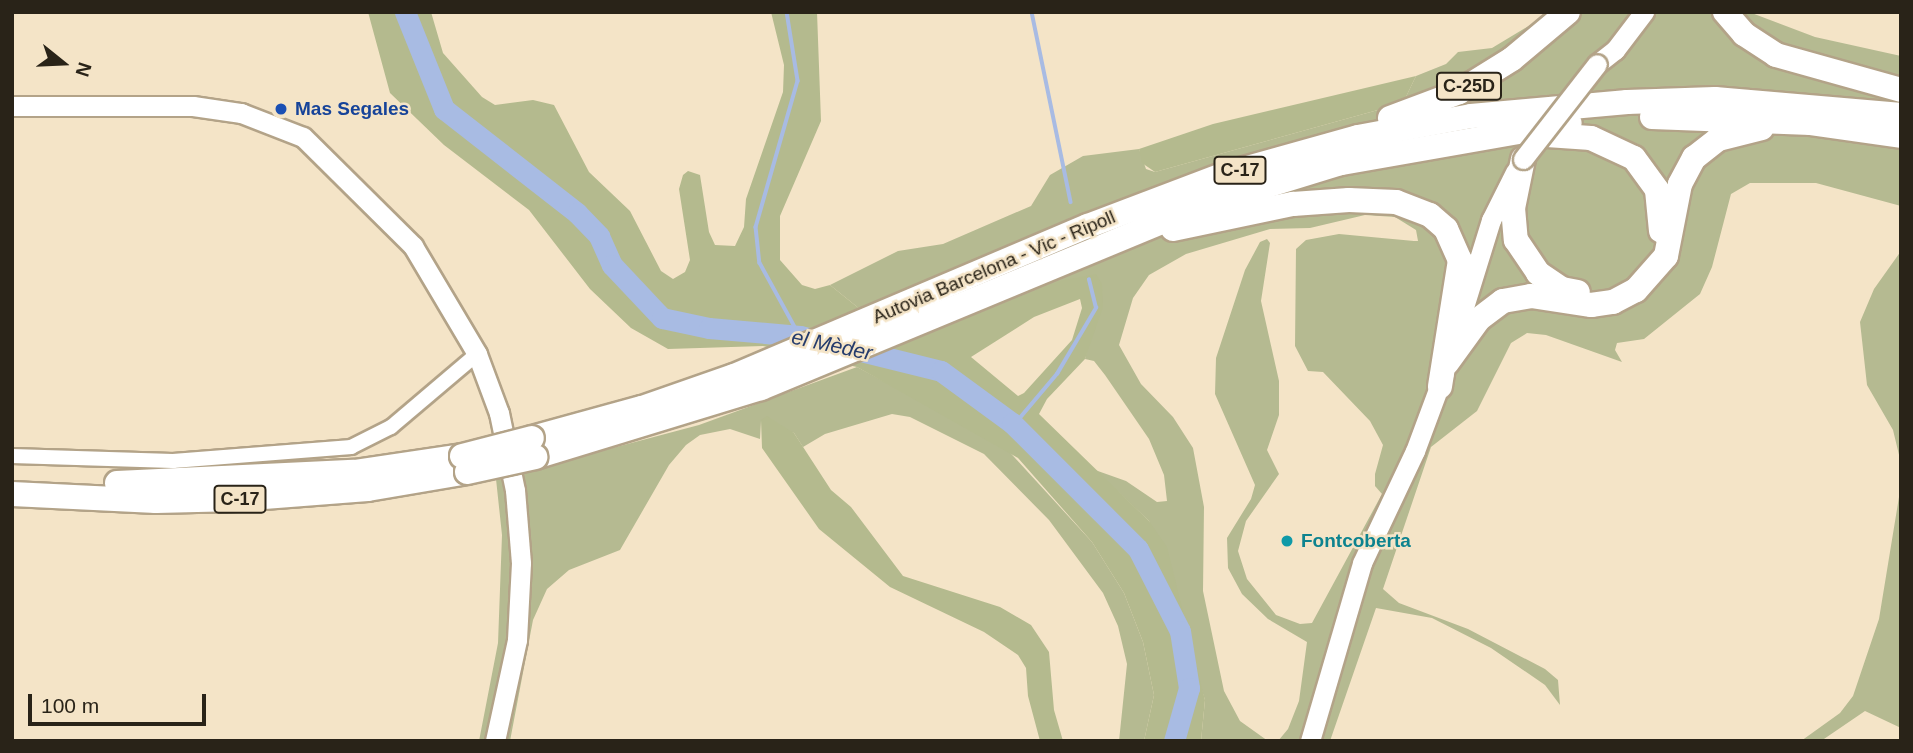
<!DOCTYPE html>
<meta charset="utf-8">
<style>
body{margin:0}
#map{position:relative;width:1913px;height:753px;overflow:hidden;background:#f4e4c7;font-family:Helvetica,sans-serif}
div>[style]{position:absolute}
.green>*{inset:0;background:#b5ba91}
.forest>*{inset:0;background:#b4ba8e}
.stream>*{height:3.5px;margin:-1.75px;padding:0 1.75px;transform-origin:1.75px;border-radius:1.75px;background:#a8bbe3}
.river>*{height:21px;margin:-10.5px;padding:0 10.5px;transform-origin:10.5px;border-radius:10.5px;background:#a8bbe3}
.roads{filter:drop-shadow(2px 0 #b3a388) drop-shadow(-2px 0 #b3a388) drop-shadow(0 2px #b3a388) drop-shadow(0 -2px #b3a388)}
.street>*{height:14px;margin:-7px;padding:0 7px;transform-origin:7px;border-radius:7px;background:#fff}
.secondary>*{height:19px;margin:-9.5px;padding:0 9.5px;transform-origin:9.5px;border-radius:9.5px;background:#fff}
.highway>*{height:24px;margin:-12px;padding:0 12px;transform-origin:12px;border-radius:12px;background:#fff}
.bridges{filter:drop-shadow(2px 0 #b3a388) drop-shadow(-2px 0 #b3a388) drop-shadow(0 2px #b3a388) drop-shadow(0 -2px #b3a388)}
.secondary-bridge>*{height:19px;margin:-9.5px;padding:0 9.5px;transform-origin:9.5px;border-radius:9.5px;background:#fff}
.highway-bridge>*{height:24px;margin:-12px;padding:0 12px;transform-origin:12px;border-radius:12px;background:#fff}
.dots>*{width:19px;height:19px;translate:-50% -50%;box-sizing:border-box;border:4px solid #f4e4c7;border-radius:50%}
span{translate:-50% -50%;white-space:nowrap;text-align:center;line-height:1.15;-webkit-text-stroke:5px #f4e4c7;paint-order:stroke}
.shield-label span{padding:2px 5px;background:#f4e4c7;border:2px solid;border-radius:5px;-webkit-text-stroke-width:0}
.shield-label{font-size:18px;color:#292318;font-weight:700}
.transit-label{font-size:19px;color:#164399;font-weight:700}
.left{translate:0 -50%;text-align:left}
.street-label{font-size:19px;color:#292318}
.culture-label{font-size:19px;color:#0d838f;font-weight:700}
.water-label{font-size:21px;color:#243b6c;font-style:italic}
.frame{position:absolute;inset:0;border:14px solid #292318;pointer-events:none}
.north{position:absolute;left:28px;top:28px;width:70px;height:70px;-webkit-text-stroke:5px #f4e4c7;paint-order:stroke;rotate:108deg;font-size:19px;font-weight:700;line-height:28px;text-align:center;color:#292318}
.north::after{content:'';display:block;margin:auto;width:24px;height:32px;background:#292318;clip-path:polygon(50% 0,100% 100%,50% 72%,0 100%)}
.scale{position:absolute;left:28px;top:694px;width:178px;height:32px;box-sizing:border-box;border:4px solid #292318;border-top:0;padding-left:9px;font-size:21px;line-height:24px;white-space:nowrap;color:#292318;-webkit-text-stroke:5px #f4e4c7;paint-order:stroke}
</style>
<div id="map">
<div class="green">
<i style="clip-path:polygon(1552px 12px,1749px 12px,1815px 37px,1901px 56px,1901px 206px,1816px 183px,1750px 183px,1731px 194px,1712px 267px,1700px 294px,1644px 339px,1617px 343px,1615px 350px,1622px 362px,1546px 335px,1527px 333px,1511px 343px,1477px 411px,1431px 447px,1383px 589px,1399px 603px,1468px 629px,1545px 669px,1558px 680px,1560px 705px,1545px 685px,1491px 648px,1432px 618px,1376px 608px,1330px 741px,1278px 741px,1288px 729px,1299px 701px,1307px 642px,1268px 619px,1242px 594px,1228px 568px,1227px 538px,1251px 499px,1255px 485px,1215px 394px,1216px 358px,1245px 270px,1260px 242px,1267px 239px,1270px 243px,1261px 301px,1279px 381px,1279px 415px,1267px 450px,1279px 474px,1246px 521px,1238px 551px,1247px 579px,1276px 615px,1300px 624px,1312px 623px,1382px 494px,1375px 486px,1375px 474px,1383px 445px,1370px 421px,1323px 372px,1308px 371px,1295px 346px,1296px 249px,1306px 240px,1339px 234px,1414px 241px,1418px 241px,1416px 230px,1395px 217px,1365px 215px,1310px 228px,1270px 229px,1186px 254px,1149px 275px,1133px 298px,1119px 345px,1141px 384px,1173px 417px,1193px 448px,1204px 507px,1203px 591px,1224px 691px,1240px 721px,1268px 741px,1201px 741px,1205px 700px,1149px 521px,1095px 470px,1126px 481px,1157px 502px,1167px 501px,1164px 475px,1149px 439px,1105px 375px,1094px 361px,1085px 359px,1102px 284px,923px 336px,861px 310px,830px 285px,898px 251px,943px 244px,1031px 206px,1050px 175px,1083px 156px,1139px 149px,1146px 169px,1155px 172px,1403px 103px,1416px 76px,1446px 64px,1458px 52px,1492px 48px)"></i>
<i style="clip-path:polygon(1901px 251px,1901px 728px,1865px 711px,1821px 741px,1801px 741px,1840px 713px,1853px 696px,1879px 619px,1899px 497px,1900px 459px,1893px 430px,1867px 385px,1860px 322px,1874px 289px)"></i>
<i style="clip-path:polygon(857px 367px,1004px 446px,1092px 542px,1124px 593px,1143px 642px,1154px 695px,1144px 741px,1119px 741px,1127px 664px,1118px 626px,1103px 593px,1049px 520px,984px 454px,910px 417px,892px 414px,825px 434px,803px 447px,794px 433px,761px 421px,760px 439px,730px 429px,700px 435px,686px 445px,669px 465px,620px 550px,569px 570px,547px 589px,533px 620px,510px 741px,479px 741px,498px 643px,502px 535px,496px 479px,699px 425px)"></i>
</div>
<div class="forest">
<i style="clip-path:polygon(evenodd,368px 12px,431px 12px,443px 53px,482px 97px,495px 105px,533px 100px,554px 105px,589px 172px,630px 211px,661px 271px,673px 279px,685px 272px,690px 260px,679px 189px,683px 175px,688px 171px,700px 175px,709px 232px,715px 245px,735px 246px,744px 227px,746px 199px,783px 92px,784px 65px,771px 12px,817px 12px,821px 121px,780px 216px,780px 260px,802px 285px,815px 289px,830px 285px,861px 310px,923px 336px,1059px 281px,1096px 274px,1102px 284px,1103px 307px,1085px 359px,1047px 399px,1039px 414px,1149px 521px,1167px 547px,1205px 700px,1201px 741px,1144px 741px,1154px 695px,1143px 642px,1124px 593px,1092px 542px,1018px 458px,857px 367px,763px 346px,668px 349px,631px 328px,590px 289px,529px 210px,444px 145px,390px 93px,368px 12px,1080px 299px,1082px 308px,1072px 340px,1024px 393px,1018px 396px,971px 357px,1034px 317px,1080px 299px)"></i>
<i style="clip-path:polygon(1416px 76px,1403px 103px,1155px 172px,1142px 163px,1139px 149px,1213px 124px)"></i>
<i style="clip-path:polygon(767px 416px,794px 433px,831px 490px,851px 507px,903px 576px,1000px 607px,1031px 625px,1049px 652px,1054px 710px,1063px 741px,1040px 741px,1028px 696px,1026px 668px,1018px 655px,984px 632px,890px 587px,819px 529px,762px 448px,761px 420px)"></i>
</div>
<div class="stream">
<i style="left:787px;top:12px;width:70px;rotate:80.9deg"></i>
<i style="left:798px;top:81px;width:152px;rotate:106deg"></i>
<i style="left:756px;top:227px;width:36px;rotate:84deg"></i>
<i style="left:760px;top:263px;width:83px;rotate:61.3deg"></i>
<i style="left:1032px;top:12px;width:194px;rotate:78.4deg"></i>
<i style="left:1014px;top:425px;width:67px;rotate:-49.9deg"></i>
<i style="left:1057px;top:374px;width:77px;rotate:-59.4deg"></i>
<i style="left:1096px;top:308px;width:29px;rotate:-104deg"></i>
</div>
<div class="river">
<i style="left:405px;top:12px;width:105px;rotate:68.1deg"></i>
<i style="left:444px;top:109px;width:169px;rotate:38deg"></i>
<i style="left:577px;top:213px;width:32px;rotate:46deg"></i>
<i style="left:599px;top:236px;width:32px;rotate:66deg"></i>
<i style="left:612px;top:265px;width:73px;rotate:46.7deg"></i>
<i style="left:662px;top:318px;width:48px;rotate:12deg"></i>
<i style="left:709px;top:328px;width:91px;rotate:5deg"></i>
<i style="left:800px;top:336px;width:145px;rotate:13.9deg"></i>
<i style="left:941px;top:371px;width:88px;rotate:36.2deg"></i>
<i style="left:1012px;top:423px;width:178px;rotate:45deg"></i>
<i style="left:1138px;top:549px;width:92px;rotate:62.9deg"></i>
<i style="left:1180px;top:631px;width:58px;rotate:81deg"></i>
<i style="left:1189px;top:688px;width:55px;rotate:105.8deg"></i>
</div>
<div class="roads">
<div class="street">
<i style="left:12px;top:456px;width:161px;rotate:1.8deg"></i>
<i style="left:173px;top:461px;width:179px;rotate:-4.5deg"></i>
<i style="left:351px;top:447px;width:45px;rotate:-26.6deg"></i>
<i style="left:391px;top:427px;width:113px;rotate:-40.3deg"></i>
</div>
<div class="secondary">
<i style="left:1597px;top:64px;width:23px;rotate:-38deg"></i>
<i style="left:1615px;top:50px;width:48px;rotate:-52.7deg"></i>
<i style="left:12px;top:106px;width:181px"></i>
<i style="left:193px;top:106px;width:49px;rotate:8.3deg"></i>
<i style="left:241px;top:113px;width:66px;rotate:21.2deg"></i>
<i style="left:303px;top:137px;width:155px;rotate:44.7deg"></i>
<i style="left:413px;top:246px;width:126px;rotate:59.3deg"></i>
<i style="left:477px;top:354px;width:63px;rotate:69.6deg"></i>
<i style="left:499px;top:413px;width:79px;rotate:78.3deg"></i>
<i style="left:515px;top:490px;width:73px;rotate:85.3deg"></i>
<i style="left:521px;top:563px;width:77px;rotate:93deg"></i>
<i style="left:517px;top:640px;width:103px;rotate:102.3deg"></i>
<i style="left:1460px;top:320px;width:105px;rotate:-72.8deg"></i>
<i style="left:1491px;top:220px;width:54px;rotate:-63.4deg"></i>
<i style="left:1310px;top:741px;width:185px;rotate:-73.7deg"></i>
<i style="left:1362px;top:563px;width:124px;rotate:-64.7deg"></i>
<i style="left:1415px;top:451px;width:83px;rotate:-69.6deg"></i>
</div>
<div class="highway">
<i style="left:1725px;top:12px;width:29px;rotate:49deg"></i>
<i style="left:1744px;top:34px;width:38px;rotate:33deg"></i>
<i style="left:1776px;top:55px;width:130px;rotate:15.6deg"></i>
<i style="left:1652px;top:117px;width:159px;rotate:2.2deg"></i>
<i style="left:1811px;top:123px;width:91px;rotate:8.2deg"></i>
<i style="left:1390px;top:118px;width:74px;rotate:-20.6deg"></i>
<i style="left:1459px;top:92px;width:62px;rotate:-31.9deg"></i>
<i style="left:1512px;top:59px;width:73px;rotate:-40deg"></i>
<i style="left:1547px;top:135px;width:44px;rotate:3.9deg"></i>
<i style="left:1591px;top:138px;width:47px;rotate:24.9deg"></i>
<i style="left:1634px;top:158px;width:39px;rotate:54deg"></i>
<i style="left:1657px;top:190px;width:41px;rotate:84.4deg"></i>
<i style="left:1523px;top:159px;width:50px;rotate:101.5deg"></i>
<i style="left:1513px;top:208px;width:32px;rotate:85deg"></i>
<i style="left:1516px;top:240px;width:40px;rotate:56deg"></i>
<i style="left:1538px;top:273px;width:29px;rotate:34deg"></i>
<i style="left:1562px;top:289px;width:16px;rotate:11deg"></i>
<i style="left:1173px;top:229px;width:123px;rotate:-11.8deg"></i>
<i style="left:1293px;top:204px;width:56px;rotate:-4.1deg"></i>
<i style="left:1349px;top:200px;width:47px;rotate:2.4deg"></i>
<i style="left:1396px;top:202px;width:36px;rotate:21deg"></i>
<i style="left:1430px;top:215px;width:21px;rotate:41deg"></i>
<i style="left:1446px;top:229px;width:34px;rotate:66deg"></i>
<i style="left:1460px;top:260px;width:128px;rotate:99deg"></i>
<i style="left:1447px;top:363px;width:54px;rotate:-54deg"></i>
<i style="left:1479px;top:319px;width:30px;rotate:-37deg"></i>
<i style="left:1503px;top:301px;width:28px;rotate:-10deg"></i>
<i style="left:1531px;top:296px;width:61px;rotate:8.5deg"></i>
<i style="left:1591px;top:305px;width:22px;rotate:-8deg"></i>
<i style="left:1613px;top:302px;width:26px;rotate:-28deg"></i>
<i style="left:1636px;top:290px;width:45px;rotate:-48.6deg"></i>
<i style="left:1666px;top:256px;width:73px;rotate:-79deg"></i>
<i style="left:1680px;top:184px;width:30px;rotate:-62deg"></i>
<i style="left:1694px;top:158px;width:31px;rotate:-38deg"></i>
<i style="left:1718px;top:139px;width:45px;rotate:-14deg"></i>
<i style="left:532px;top:438px;width:114px;rotate:-15.3deg"></i>
<i style="left:642px;top:408px;width:97px;rotate:-19.2deg"></i>
<i style="left:734px;top:376px;width:384px;rotate:-23deg"></i>
<i style="left:1088px;top:226px;width:143px;rotate:-20.8deg"></i>
<i style="left:1222px;top:175px;width:141px;rotate:-15.6deg"></i>
<i style="left:1358px;top:137px;width:115px;rotate:-10.5deg"></i>
<i style="left:1471px;top:116px;width:157px;rotate:-5.1deg"></i>
<i style="left:1627px;top:102px;width:88px;rotate:-2deg"></i>
<i style="left:1715px;top:99px;width:187px;rotate:4.9deg"></i>
<i style="left:535px;top:457px;width:236px;rotate:-17deg"></i>
<i style="left:761px;top:388px;width:476px;rotate:-22.5deg"></i>
<i style="left:1201px;top:206px;width:146px;rotate:-17.1deg"></i>
<i style="left:1341px;top:163px;width:232px;rotate:-9.9deg"></i>
<i style="left:117px;top:483px;width:237px;rotate:-2.7deg"></i>
<i style="left:354px;top:472px;width:109px;rotate:-8.4deg"></i>
<i style="left:12px;top:494px;width:144px;rotate:2.8deg"></i>
<i style="left:156px;top:501px;width:82px;rotate:-1.4deg"></i>
<i style="left:238px;top:499px;width:130px;rotate:-4.4deg"></i>
<i style="left:368px;top:489px;width:100px;rotate:-9.7deg"></i>
</div>
</div>
<div class="bridges">
<div class="secondary-bridge">
<i style="left:1523px;top:159px;width:120px;rotate:-52.1deg"></i>
</div>
<div class="highway-bridge">
<i style="left:462px;top:456px;width:72px;rotate:-14.4deg"></i>
<i style="left:467px;top:472px;width:70px;rotate:-12.4deg"></i>
</div>
</div>
<div class="dots">
<i style="left:281px;top:109px;background:#1a4fb4"></i>
<i style="left:1287px;top:541px;background:#0f9aa8"></i>
</div>
<div class="shield-label">
<span style="left:1469px;top:86px">C-25D</span>
<span style="left:1240px;top:170px">C-17</span>
<span style="left:240px;top:499px">C-17</span>
</div>
<div class="transit-label">
<span class="left" style="left:295px;top:109px">Mas Segales</span>
</div>
<div class="street-label">
<span style="left:994px;top:267px;rotate:-23deg">Autovia Barcelona - Vic - Ripoll</span>
</div>
<div class="culture-label">
<span class="left" style="left:1301px;top:541px">Fontcoberta</span>
</div>
<div class="water-label">
<span style="left:832px;top:345px;rotate:12deg">el Mèder</span>
</div>
<div class="frame"></div>
<div class="north">N</div>
<div class="scale">100 m</div>
</div>
